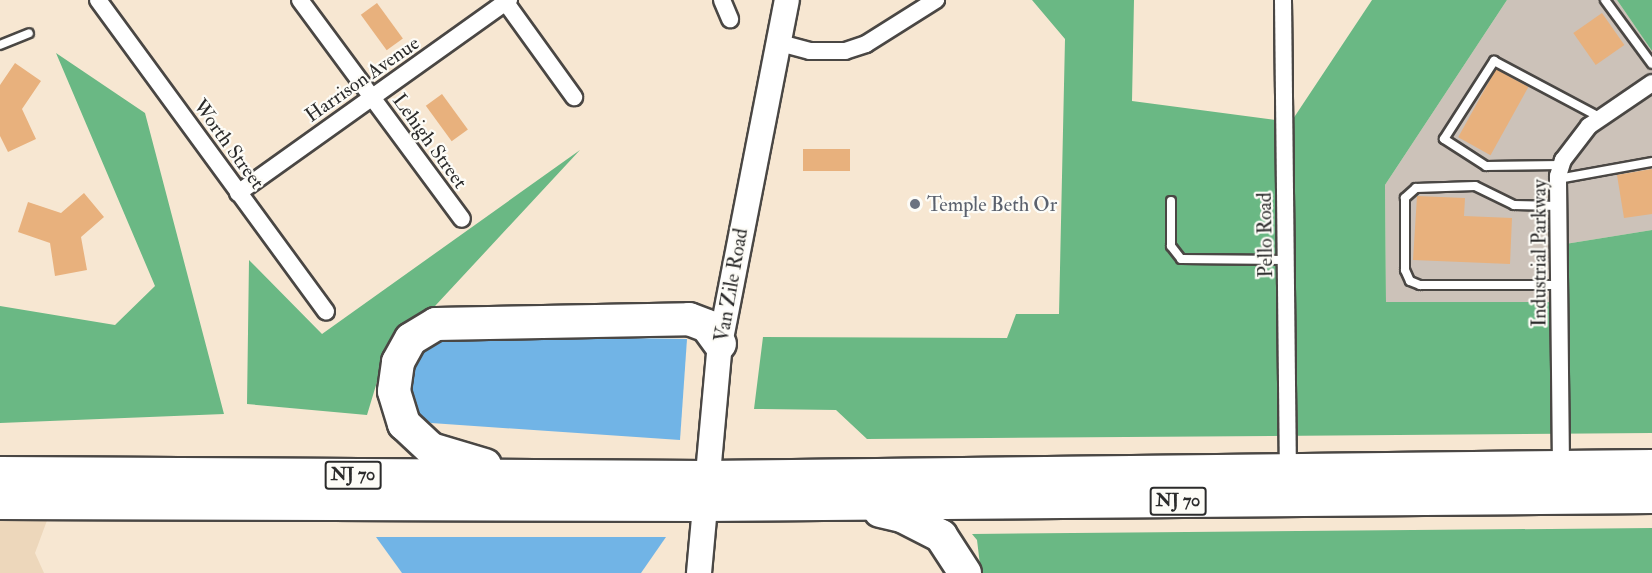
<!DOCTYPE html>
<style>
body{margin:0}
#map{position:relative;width:1652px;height:573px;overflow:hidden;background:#f7e7d2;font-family:"IM FELL Double Pica",serif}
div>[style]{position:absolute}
.built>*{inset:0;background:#edd7bb}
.industrial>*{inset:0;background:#ccc2b9}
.forest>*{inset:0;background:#6ab884}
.water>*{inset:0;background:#71b4e6}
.building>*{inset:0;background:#e8b17d;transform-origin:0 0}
.roads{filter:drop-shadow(2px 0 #4a4744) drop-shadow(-2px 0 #4a4744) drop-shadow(0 2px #4a4744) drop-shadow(0 -2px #4a4744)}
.lane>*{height:8px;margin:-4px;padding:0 4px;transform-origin:4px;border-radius:4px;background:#fff}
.street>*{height:16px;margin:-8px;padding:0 8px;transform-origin:8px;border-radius:8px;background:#fff}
.secondary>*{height:24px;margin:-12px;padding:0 12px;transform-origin:12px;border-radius:12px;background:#fff}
.highway>*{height:32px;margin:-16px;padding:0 16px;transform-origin:16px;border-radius:16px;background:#fff}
.dots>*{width:16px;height:16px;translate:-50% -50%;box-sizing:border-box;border:3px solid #fdfcf7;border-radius:50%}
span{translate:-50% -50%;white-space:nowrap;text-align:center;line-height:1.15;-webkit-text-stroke:4.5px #fdfcf7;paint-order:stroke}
.shield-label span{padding:2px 4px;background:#fdfcf7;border:2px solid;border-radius:4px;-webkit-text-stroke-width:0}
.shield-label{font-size:18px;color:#2b2b2b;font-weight:700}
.street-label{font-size:20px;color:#2b2b2b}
.worship-label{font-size:20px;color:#5b616d}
.left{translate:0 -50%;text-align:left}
</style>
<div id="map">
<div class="built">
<i style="clip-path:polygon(0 514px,49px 515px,35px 553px,44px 573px,0 573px)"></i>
</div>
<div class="industrial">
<i style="clip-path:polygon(1507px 0,1617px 0,1652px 51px,1652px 230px,1559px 245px,1559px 302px,1386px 302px,1385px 185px)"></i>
</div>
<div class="forest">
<i style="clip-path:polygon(1032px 0,1134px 0,1132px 101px,1291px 122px,1372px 0,1507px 0,1385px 185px,1386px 302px,1558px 302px,1559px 245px,1652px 230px,1652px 433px,867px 439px,836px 410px,754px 409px,763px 337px,1007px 338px,1016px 314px,1059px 314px,1065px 39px)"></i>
<i style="clip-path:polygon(1617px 0,1652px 0,1652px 51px)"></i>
<i style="clip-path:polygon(56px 53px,145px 113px,224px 414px,0 423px,0 306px,115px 325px,155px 286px)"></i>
<i style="clip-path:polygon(580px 150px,383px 362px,367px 415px,247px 404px,249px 260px,322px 334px)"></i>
<i style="clip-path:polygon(1652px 528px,1652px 573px,981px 573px,977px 540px,972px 534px)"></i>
</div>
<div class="water">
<i style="clip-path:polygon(443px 335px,687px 339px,680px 440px,431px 423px,418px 415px,406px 392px,412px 364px,423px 344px)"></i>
<i style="clip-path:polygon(376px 537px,666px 537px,641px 573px,402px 573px)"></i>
</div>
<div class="building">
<i style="left:377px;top:3px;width:44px;height:20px;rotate:54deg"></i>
<i style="left:1602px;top:13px;width:39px;height:35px;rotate:55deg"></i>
<i style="clip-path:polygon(15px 63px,41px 81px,22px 109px,36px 139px,8px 152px,0 136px,0 85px)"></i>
<i style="left:1496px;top:69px;width:37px;height:78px;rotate:29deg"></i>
<i style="left:442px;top:94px;width:44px;height:20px;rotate:54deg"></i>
<i style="left:803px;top:149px;width:47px;height:22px"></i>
<i style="clip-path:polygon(1652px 169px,1652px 214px,1624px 218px,1617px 175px)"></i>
<i style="clip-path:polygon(84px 193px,104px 217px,81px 237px,87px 270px,55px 276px,50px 243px,18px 232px,28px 202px,61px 213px)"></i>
<i style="clip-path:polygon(1417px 196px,1465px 198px,1464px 216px,1512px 218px,1510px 264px,1413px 260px)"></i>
</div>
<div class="roads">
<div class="lane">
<i style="left:1605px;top:0;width:79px;rotate:53.7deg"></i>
<i style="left:0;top:45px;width:31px;rotate:-22deg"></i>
<i style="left:1561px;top:165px;width:75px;rotate:179.2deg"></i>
<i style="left:1486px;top:166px;width:50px;rotate:-147.3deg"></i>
<i style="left:1444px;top:139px;width:93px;rotate:-57.3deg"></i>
<i style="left:1494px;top:61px;width:121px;rotate:28deg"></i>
<i style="left:1558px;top:179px;width:96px;rotate:-10.3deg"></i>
<i style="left:1171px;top:201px;width:45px;rotate:90deg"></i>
<i style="left:1171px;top:246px;width:16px;rotate:52deg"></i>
<i style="left:1181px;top:259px;width:105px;rotate:0.5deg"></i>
<i style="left:1559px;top:206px;width:45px;rotate:-178.7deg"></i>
<i style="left:1514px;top:205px;width:43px;rotate:-154deg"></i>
<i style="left:1475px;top:186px;width:59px;rotate:178.1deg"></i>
<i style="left:1416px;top:188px;width:15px;rotate:138deg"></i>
<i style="left:1405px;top:198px;width:72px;rotate:90deg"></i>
<i style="left:1405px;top:270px;width:12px;rotate:66deg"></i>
<i style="left:1410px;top:281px;width:11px;rotate:22deg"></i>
<i style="left:1420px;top:285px;width:139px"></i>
</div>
<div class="street">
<i style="left:98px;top:0;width:386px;rotate:53.8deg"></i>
<i style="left:300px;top:0;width:272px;rotate:53.5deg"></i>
<i style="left:504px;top:0;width:120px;rotate:54.2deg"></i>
<i style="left:722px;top:0;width:21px;rotate:67deg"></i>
<i style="left:1283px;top:0;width:470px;rotate:89.4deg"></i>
<i style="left:780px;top:43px;width:31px;rotate:15deg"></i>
<i style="left:810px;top:51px;width:35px"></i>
<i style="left:845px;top:51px;width:22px;rotate:-18deg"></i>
<i style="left:866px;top:44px;width:83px;rotate:-32.2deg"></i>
<i style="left:238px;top:193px;width:333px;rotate:-35.5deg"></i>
<i style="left:1561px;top:467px;width:291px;rotate:-90.6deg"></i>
<i style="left:1558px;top:176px;width:17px;rotate:-73deg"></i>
<i style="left:1563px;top:160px;width:43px;rotate:-52.6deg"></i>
<i style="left:1589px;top:126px;width:76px;rotate:-34.3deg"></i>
</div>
<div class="secondary">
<i style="left:699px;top:573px;width:230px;rotate:-84.8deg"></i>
<i style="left:720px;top:344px;width:350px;rotate:-79deg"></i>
</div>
<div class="highway">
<i style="left:485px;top:465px;width:56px;rotate:-163.5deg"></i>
<i style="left:431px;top:449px;width:37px;rotate:-137deg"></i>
<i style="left:404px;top:424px;width:34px;rotate:-107deg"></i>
<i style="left:394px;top:391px;width:29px;rotate:-82deg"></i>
<i style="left:398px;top:362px;width:26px;rotate:-61deg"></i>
<i style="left:411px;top:339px;width:29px;rotate:-31deg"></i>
<i style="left:436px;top:324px;width:253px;rotate:-1.1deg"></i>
<i style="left:689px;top:319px;width:19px;rotate:21deg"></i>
<i style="left:707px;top:326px;width:22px;rotate:54deg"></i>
<i style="left:0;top:473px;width:706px;rotate:0.32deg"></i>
<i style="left:706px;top:477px;width:946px;rotate:-0.67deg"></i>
<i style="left:0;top:503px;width:703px;rotate:0.16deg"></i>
<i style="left:703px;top:505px;width:949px;rotate:-0.48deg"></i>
<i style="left:880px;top:511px;width:23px;rotate:13deg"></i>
<i style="left:902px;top:516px;width:44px;rotate:27.1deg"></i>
<i style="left:941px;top:536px;width:44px;rotate:57deg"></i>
</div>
</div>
<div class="dots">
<i style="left:915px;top:204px;background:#6b7280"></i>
</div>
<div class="shield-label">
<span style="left:353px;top:475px">NJ 70</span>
<span style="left:1178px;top:501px">NJ 70</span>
</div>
<div class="street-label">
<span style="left:362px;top:79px;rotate:-35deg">Harrison Avenue</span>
<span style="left:430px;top:141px;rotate:54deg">Lehigh Street</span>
<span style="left:229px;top:144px;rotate:54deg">Worth Street</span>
<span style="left:1265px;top:235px;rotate:-91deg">Pello Road</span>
<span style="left:1539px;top:253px;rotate:-90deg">Industrial Parkway</span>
<span style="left:731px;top:285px;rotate:-80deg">Van Zile Road</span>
</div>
<div class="worship-label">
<span class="left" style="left:927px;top:204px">Temple Beth Or</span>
</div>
</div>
